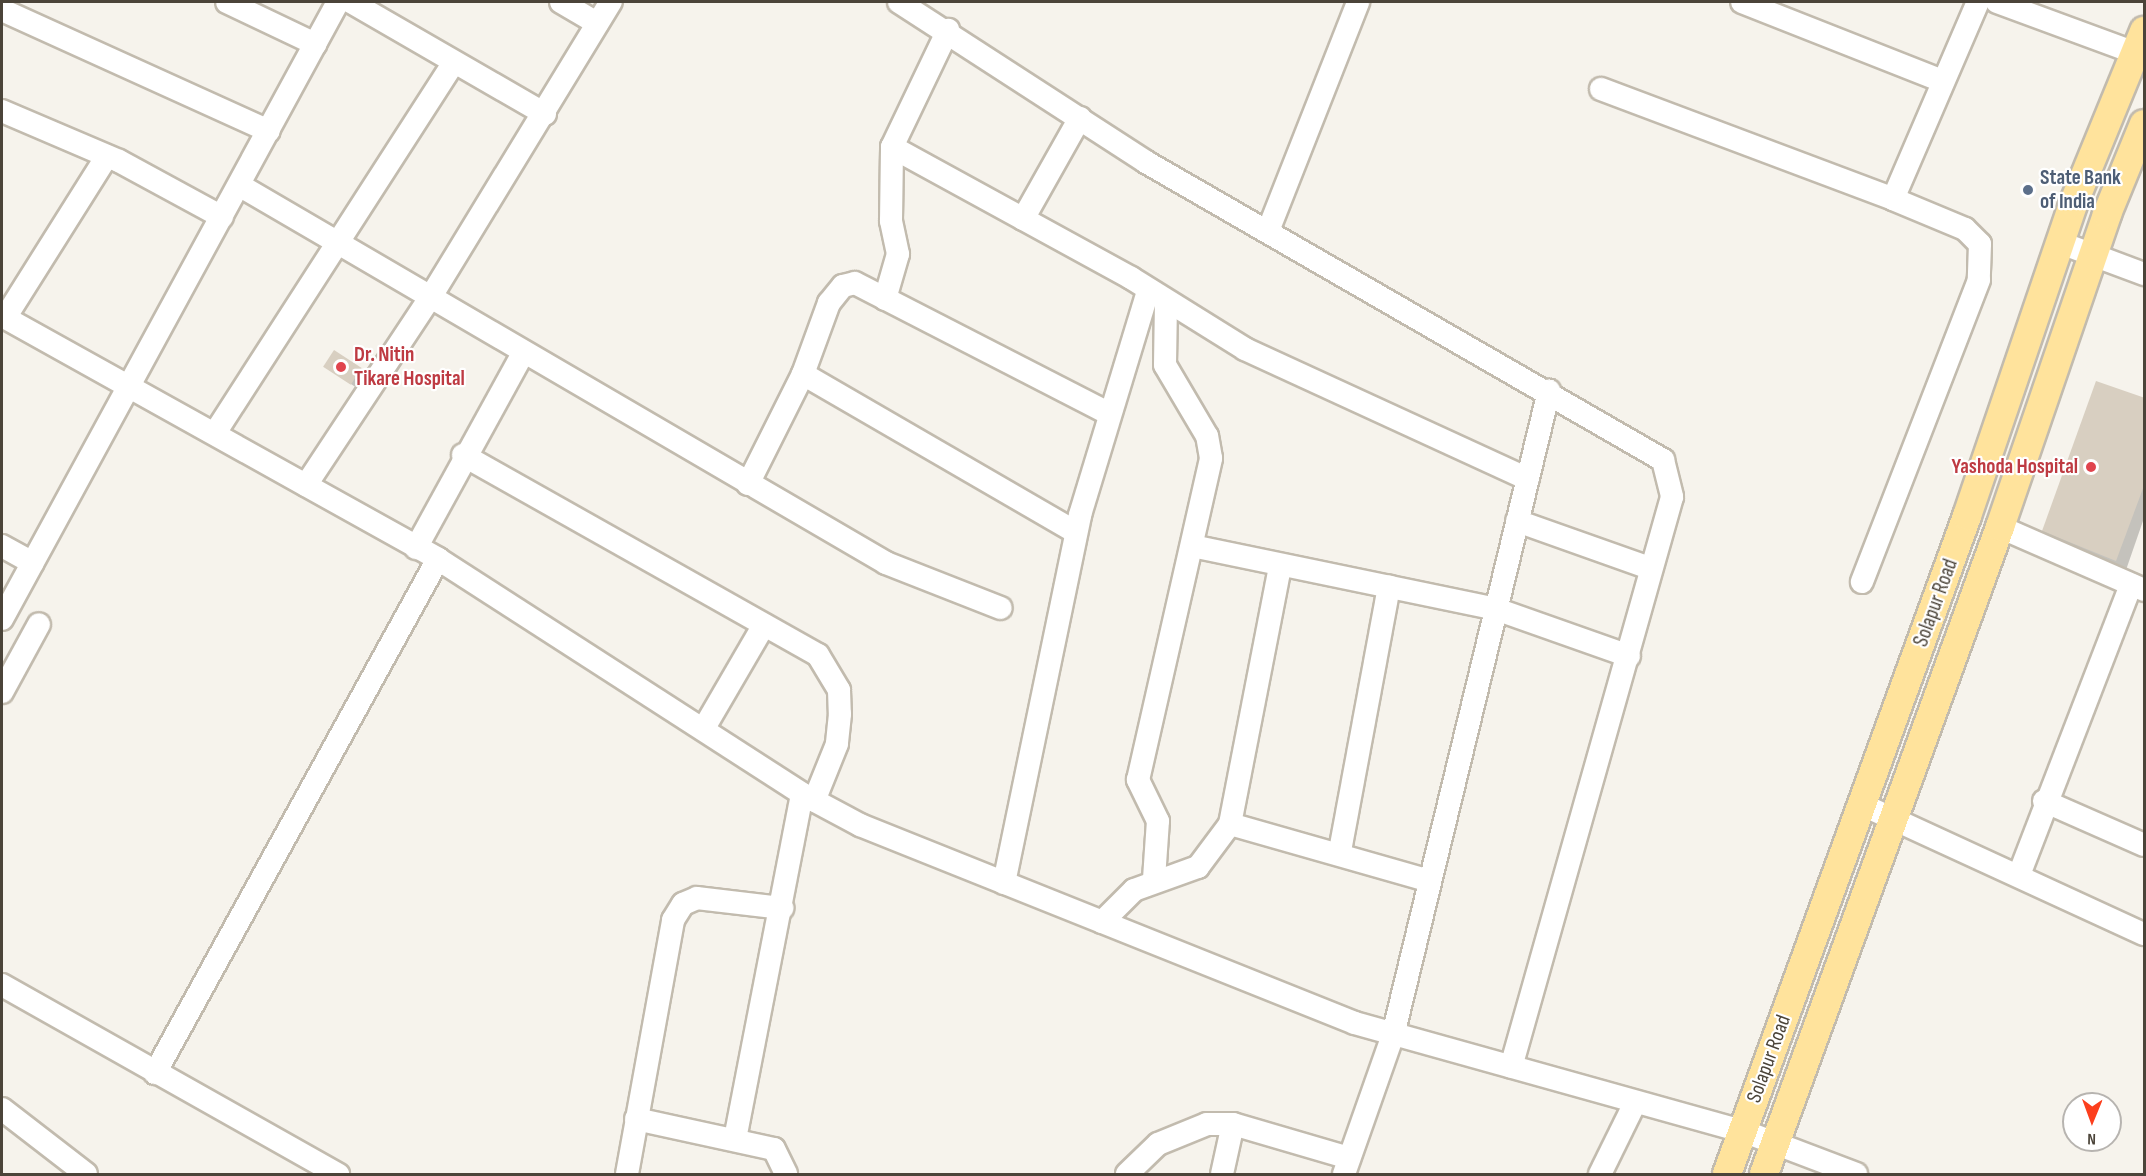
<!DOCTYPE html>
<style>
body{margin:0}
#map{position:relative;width:2146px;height:1176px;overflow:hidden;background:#f6f3ec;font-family:"Sofia Sans Condensed",sans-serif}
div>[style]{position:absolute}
.shadow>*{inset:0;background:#0003}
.building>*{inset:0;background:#d8cfc1;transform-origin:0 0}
.roads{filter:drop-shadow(2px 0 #c2bbae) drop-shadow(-2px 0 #c2bbae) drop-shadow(0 2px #c2bbae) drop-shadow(0 -2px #c2bbae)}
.minor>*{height:22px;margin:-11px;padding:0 11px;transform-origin:11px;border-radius:11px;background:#fff}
.major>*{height:28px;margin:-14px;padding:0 14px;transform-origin:14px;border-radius:14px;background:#ffe39c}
.dots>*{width:16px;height:16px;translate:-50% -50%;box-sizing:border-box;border:3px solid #fff;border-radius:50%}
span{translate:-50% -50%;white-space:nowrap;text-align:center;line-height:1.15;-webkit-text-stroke:4.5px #fff;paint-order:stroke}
.service-label{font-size:21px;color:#4e5e75;font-weight:700}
.left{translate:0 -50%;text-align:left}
.health-label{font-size:21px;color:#be3a42;font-weight:700}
.right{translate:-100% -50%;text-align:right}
.street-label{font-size:21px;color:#4b4439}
.frame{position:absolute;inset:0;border:3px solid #4b4439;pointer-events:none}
.north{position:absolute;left:2062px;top:1092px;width:60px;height:60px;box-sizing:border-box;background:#fff;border:2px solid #b7b4b0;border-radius:50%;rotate:181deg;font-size:16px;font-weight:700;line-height:24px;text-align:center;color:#4b4439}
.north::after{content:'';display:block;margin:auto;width:21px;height:27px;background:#fc3f1d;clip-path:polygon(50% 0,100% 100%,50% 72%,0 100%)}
</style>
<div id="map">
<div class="shadow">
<i style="clip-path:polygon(325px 367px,361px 369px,366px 373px,357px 388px)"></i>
<i style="clip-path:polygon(2144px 399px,2144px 518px,2126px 570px,2053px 540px,2043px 530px)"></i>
</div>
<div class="building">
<i style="left:334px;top:350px;width:33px;height:20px;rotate:33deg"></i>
<i style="clip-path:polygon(2096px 381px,2145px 398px,2145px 483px,2116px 561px,2042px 531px)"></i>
</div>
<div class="roads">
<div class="minor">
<i style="left:227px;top:2px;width:98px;rotate:25.5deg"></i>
<i style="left:351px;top:2px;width:224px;rotate:30deg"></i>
<i style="left:561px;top:2px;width:42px;rotate:30.3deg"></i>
<i style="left:899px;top:2px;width:294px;rotate:32.9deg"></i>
<i style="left:1146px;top:162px;width:597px;rotate:29.96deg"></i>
<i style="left:1663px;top:460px;width:38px;rotate:76deg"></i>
<i style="left:1672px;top:497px;width:592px;rotate:105.77deg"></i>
<i style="left:1742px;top:2px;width:216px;rotate:21.5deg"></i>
<i style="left:1997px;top:2px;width:157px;rotate:20.2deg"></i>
<i style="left:2px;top:10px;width:293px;rotate:24.4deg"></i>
<i style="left:1601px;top:89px;width:312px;rotate:20.6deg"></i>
<i style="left:1893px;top:199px;width:78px;rotate:22.6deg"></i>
<i style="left:1965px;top:229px;width:21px;rotate:45deg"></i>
<i style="left:1980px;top:244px;width:36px;rotate:92deg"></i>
<i style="left:1979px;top:280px;width:324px;rotate:111.2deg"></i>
<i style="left:2px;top:111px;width:127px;rotate:23.1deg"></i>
<i style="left:119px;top:161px;width:117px;rotate:28.5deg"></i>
<i style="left:892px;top:147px;width:273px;rotate:28.7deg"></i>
<i style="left:1131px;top:278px;width:134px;rotate:31.9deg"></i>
<i style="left:1245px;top:349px;width:311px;rotate:24.7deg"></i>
<i style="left:239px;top:185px;width:749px;rotate:30.29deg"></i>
<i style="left:886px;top:563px;width:123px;rotate:21.4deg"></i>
<i style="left:1893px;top:199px;width:215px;rotate:-66.7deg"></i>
<i style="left:1023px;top:219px;width:116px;rotate:-60.6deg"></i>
<i style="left:1268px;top:231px;width:246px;rotate:-68.5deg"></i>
<i style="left:2061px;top:243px;width:89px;rotate:20.5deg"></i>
<i style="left:885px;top:299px;width:47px;rotate:-73.9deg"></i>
<i style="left:898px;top:254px;width:34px;rotate:-102deg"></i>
<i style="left:891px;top:221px;width:74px;rotate:-89.2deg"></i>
<i style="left:892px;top:147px;width:130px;rotate:-64.4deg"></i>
<i style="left:2px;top:316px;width:499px;rotate:29.1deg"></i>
<i style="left:438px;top:559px;width:433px;rotate:32.8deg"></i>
<i style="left:802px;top:794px;width:66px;rotate:28.1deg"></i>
<i style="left:860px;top:825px;width:533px;rotate:21.8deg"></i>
<i style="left:1355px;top:1023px;width:403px;rotate:15.6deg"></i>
<i style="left:1743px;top:1131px;width:121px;rotate:20.8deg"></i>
<i style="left:5px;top:318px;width:191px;rotate:-57.8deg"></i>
<i style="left:803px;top:374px;width:315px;rotate:30.1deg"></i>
<i style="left:215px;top:433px;width:440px;rotate:-57.2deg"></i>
<i style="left:463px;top:455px;width:407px;rotate:29.4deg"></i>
<i style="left:818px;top:655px;width:41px;rotate:59deg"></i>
<i style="left:839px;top:690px;width:24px;rotate:88deg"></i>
<i style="left:840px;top:714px;width:30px;rotate:96deg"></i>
<i style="left:837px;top:744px;width:61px;rotate:112deg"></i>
<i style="left:748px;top:484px;width:123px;rotate:-63.4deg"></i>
<i style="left:803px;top:374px;width:76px;rotate:-69.9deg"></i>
<i style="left:829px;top:303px;width:22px;rotate:-51deg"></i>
<i style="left:843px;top:286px;width:12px;rotate:-14deg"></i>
<i style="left:855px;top:283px;width:284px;rotate:27.2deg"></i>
<i style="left:306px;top:485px;width:224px;rotate:-56.5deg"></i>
<i style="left:430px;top:298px;width:347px;rotate:-58.6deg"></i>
<i style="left:1517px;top:521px;width:141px;rotate:19.5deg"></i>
<i style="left:2000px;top:527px;width:157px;rotate:23.6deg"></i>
<i style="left:2px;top:546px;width:35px;rotate:29deg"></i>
<i style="left:1192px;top:546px;width:310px;rotate:11.7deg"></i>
<i style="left:1496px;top:609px;width:141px;rotate:19.5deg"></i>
<i style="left:416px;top:548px;width:222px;rotate:-61.2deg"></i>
<i style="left:2px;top:619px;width:703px;rotate:-61.43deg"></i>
<i style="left:2px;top:692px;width:77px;rotate:-61.4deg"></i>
<i style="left:704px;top:728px;width:119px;rotate:-59.8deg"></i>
<i style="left:2044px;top:801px;width:109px;rotate:23.7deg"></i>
<i style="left:1863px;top:805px;width:309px;rotate:24.7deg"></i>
<i style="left:1230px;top:824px;width:263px;rotate:-79deg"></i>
<i style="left:1340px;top:851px;width:269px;rotate:-79.5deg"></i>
<i style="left:2019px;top:875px;width:311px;rotate:-68.9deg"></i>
<i style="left:1154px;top:879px;width:58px;rotate:-86.1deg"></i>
<i style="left:1158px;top:821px;width:46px;rotate:-116deg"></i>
<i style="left:1138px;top:780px;width:330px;rotate:-77.2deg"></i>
<i style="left:1211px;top:458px;width:22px;rotate:-100deg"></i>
<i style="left:1207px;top:436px;width:82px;rotate:-120.6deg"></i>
<i style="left:1165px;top:365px;width:61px;rotate:-89.1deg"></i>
<i style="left:1004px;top:883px;width:376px;rotate:-78.3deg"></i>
<i style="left:1080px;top:515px;width:234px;rotate:-73.1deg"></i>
<i style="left:1102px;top:922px;width:45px;rotate:-45deg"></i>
<i style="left:1134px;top:890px;width:68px;rotate:-19.8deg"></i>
<i style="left:1198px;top:867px;width:54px;rotate:-53.3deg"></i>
<i style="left:1230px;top:824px;width:208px;rotate:15.9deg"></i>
<i style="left:2px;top:985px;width:386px;rotate:29.4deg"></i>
<i style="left:155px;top:1073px;width:587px;rotate:-61.16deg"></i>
<i style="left:2px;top:1109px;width:106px;rotate:37.7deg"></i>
<i style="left:636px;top:1119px;width:141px;rotate:12.3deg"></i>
<i style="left:774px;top:1149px;width:28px;rotate:64deg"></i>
<i style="left:735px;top:1139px;width:351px;rotate:-79deg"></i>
<i style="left:627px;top:1174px;width:258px;rotate:-79.7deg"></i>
<i style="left:673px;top:920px;width:19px;rotate:-58deg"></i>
<i style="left:683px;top:904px;width:15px;rotate:-23deg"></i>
<i style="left:697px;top:898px;width:86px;rotate:6.7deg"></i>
<i style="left:1127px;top:1174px;width:43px;rotate:-44.1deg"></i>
<i style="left:1158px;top:1144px;width:53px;rotate:-22.2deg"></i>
<i style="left:1207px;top:1124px;width:26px"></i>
<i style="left:1233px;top:1124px;width:121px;rotate:16.3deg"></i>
<i style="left:1222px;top:1174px;width:51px;rotate:-77.6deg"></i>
<i style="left:1344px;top:1174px;width:147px;rotate:-70.6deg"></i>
<i style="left:1393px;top:1035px;width:663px;rotate:-76.38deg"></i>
<i style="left:1600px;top:1174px;width:79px;rotate:-63.8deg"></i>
</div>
<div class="major">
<i style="left:1727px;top:1174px;width:700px;rotate:-69.96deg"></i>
<i style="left:1967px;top:516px;width:332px;rotate:-71.2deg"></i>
<i style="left:2074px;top:202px;width:185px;rotate:-67.7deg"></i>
<i style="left:1764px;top:1174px;width:689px;rotate:-69.96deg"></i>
<i style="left:2000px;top:527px;width:331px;rotate:-71.1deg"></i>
<i style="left:2107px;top:214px;width:97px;rotate:-67.7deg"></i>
</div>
</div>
<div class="dots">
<i style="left:2028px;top:190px;background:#5c6f8a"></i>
<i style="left:341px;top:367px;background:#e0444e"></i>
<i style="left:2091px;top:467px;background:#e0444e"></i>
</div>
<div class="service-label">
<span class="left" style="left:2040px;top:190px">State Bank<br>of India</span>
</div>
<div class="health-label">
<span class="left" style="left:354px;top:367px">Dr. Nitin<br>Tikare Hospital</span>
<span class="right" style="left:2078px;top:467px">Yashoda Hospital</span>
</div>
<div class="street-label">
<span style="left:1936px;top:603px;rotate:-70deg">Solapur Road</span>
<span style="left:1769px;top:1059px;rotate:-70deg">Solapur Road</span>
</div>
<div class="frame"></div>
<div class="north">N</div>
</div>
